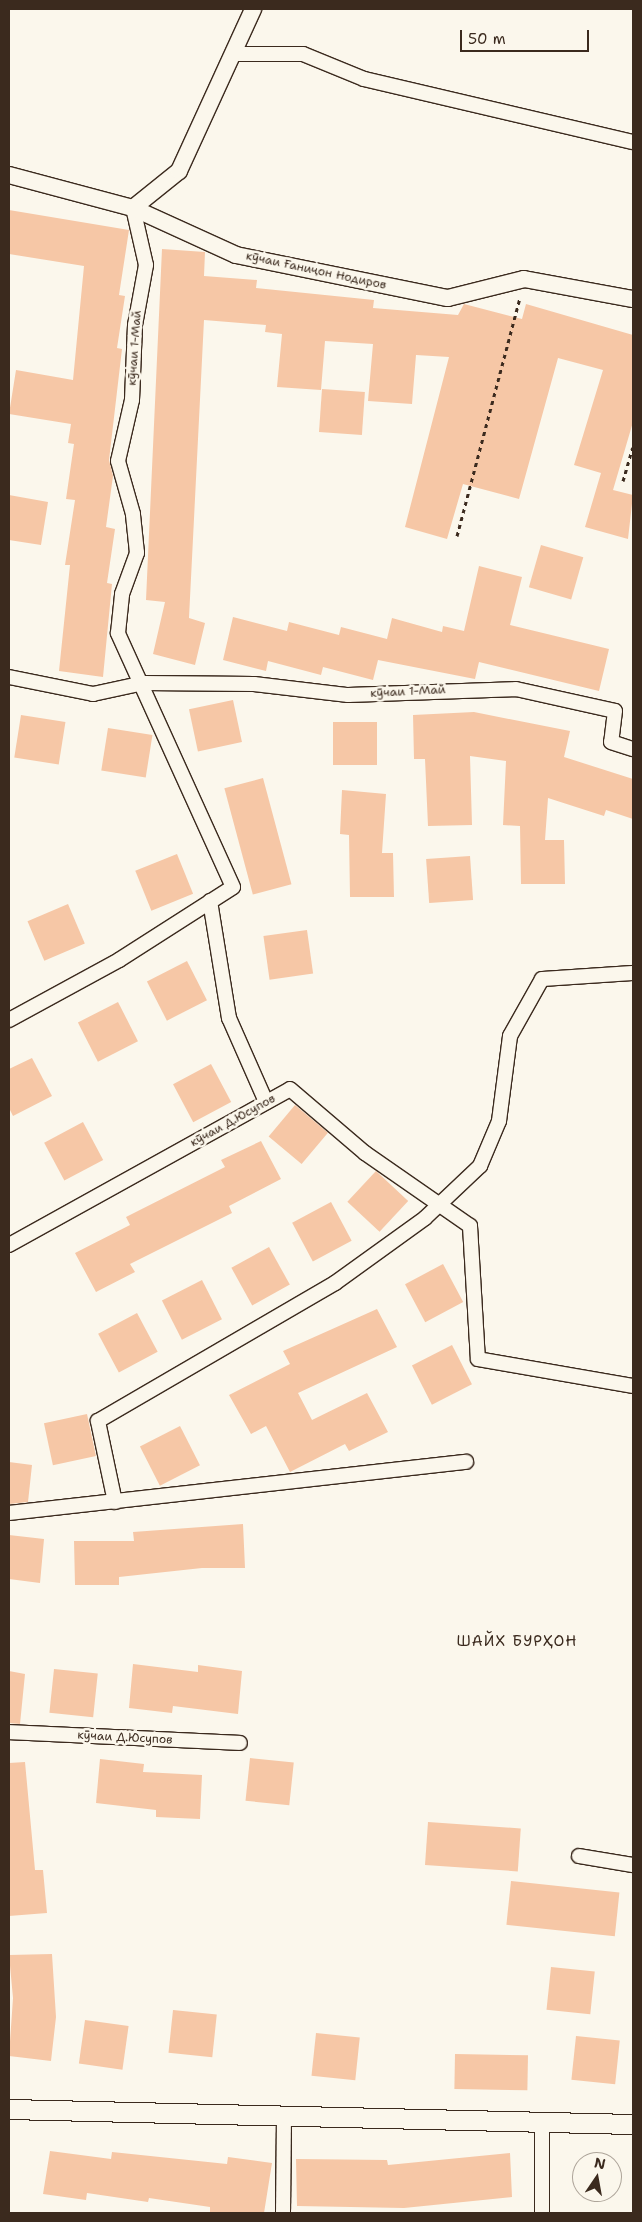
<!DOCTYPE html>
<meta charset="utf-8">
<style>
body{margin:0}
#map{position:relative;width:642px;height:2222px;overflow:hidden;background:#fbf7ec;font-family:"Shantell Sans",sans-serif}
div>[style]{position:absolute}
.building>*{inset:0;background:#f6c7a6;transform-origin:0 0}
.path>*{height:3px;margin-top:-1.5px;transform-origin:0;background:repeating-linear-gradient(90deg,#3b2a1e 0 4px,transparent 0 8px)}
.roads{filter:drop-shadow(1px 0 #3b2a1e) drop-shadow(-1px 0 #3b2a1e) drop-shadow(0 1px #3b2a1e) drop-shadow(0 -1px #3b2a1e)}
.minor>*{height:14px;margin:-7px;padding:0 7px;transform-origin:7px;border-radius:7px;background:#fbf7ec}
.tertiary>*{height:16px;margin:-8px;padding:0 8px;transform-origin:8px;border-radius:8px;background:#fbf7ec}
.secondary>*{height:19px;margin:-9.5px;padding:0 9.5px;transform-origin:9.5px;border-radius:9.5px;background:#fbf7ec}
span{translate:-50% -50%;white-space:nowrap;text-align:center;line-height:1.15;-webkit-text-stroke:5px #fbf7ec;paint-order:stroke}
.street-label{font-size:12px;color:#3b2a1e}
.quarter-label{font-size:15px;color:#3b2a1e;letter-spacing:1px}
.frame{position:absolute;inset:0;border:10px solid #3b2a1e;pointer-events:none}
.north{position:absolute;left:572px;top:2152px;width:50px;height:50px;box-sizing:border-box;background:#fbf7ec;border:1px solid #aea59a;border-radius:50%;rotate:12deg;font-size:14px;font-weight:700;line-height:20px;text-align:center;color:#3b2a1e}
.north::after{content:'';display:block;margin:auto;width:18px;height:22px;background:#3b2a1e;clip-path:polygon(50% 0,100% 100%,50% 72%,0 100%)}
.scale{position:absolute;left:460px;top:30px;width:129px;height:22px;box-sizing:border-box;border:2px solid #3b2a1e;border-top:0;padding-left:6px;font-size:15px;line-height:18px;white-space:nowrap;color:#3b2a1e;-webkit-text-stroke:4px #fbf7ec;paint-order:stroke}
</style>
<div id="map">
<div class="building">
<i style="clip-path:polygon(9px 210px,129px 230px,119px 295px,125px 296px,117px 348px,122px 349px,109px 460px,113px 476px,106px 527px,115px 529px,107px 583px,112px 584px,103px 677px,59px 671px,70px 565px,65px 565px,75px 500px,66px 499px,74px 444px,68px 443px,71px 424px,9px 414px,16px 370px,73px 380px,84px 266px,9px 254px)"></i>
<i style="clip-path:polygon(162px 249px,205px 252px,204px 276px,257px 280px,256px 288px,374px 300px,373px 308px,458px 315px,464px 304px,522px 319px,526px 304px,633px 335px,633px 422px,613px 490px,633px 495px,628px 539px,585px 527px,601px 473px,574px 465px,603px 370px,558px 358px,519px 499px,463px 484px,447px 539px,405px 527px,449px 357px,416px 355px,412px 404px,368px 401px,373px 344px,325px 341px,321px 390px,277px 387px,282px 334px,265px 332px,266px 325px,204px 320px,189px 618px,205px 623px,195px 665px,153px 654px,165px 602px,146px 600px)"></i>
<i style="left:322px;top:389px;width:43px;height:43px;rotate:4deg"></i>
<i style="clip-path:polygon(9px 495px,48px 502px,41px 545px,9px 540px)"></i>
<i style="left:541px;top:545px;width:44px;height:44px;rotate:16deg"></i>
<i style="clip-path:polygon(479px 566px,522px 577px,510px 625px,609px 649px,599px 691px,479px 662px,475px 679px,378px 660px,373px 680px,323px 667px,321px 675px,268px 661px,266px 671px,223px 660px,233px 617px,287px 631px,289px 622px,339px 635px,341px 627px,387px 639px,392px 618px,442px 632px,443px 626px,464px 631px)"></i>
<i style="left:233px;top:700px;width:43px;height:45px;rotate:78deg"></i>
<i style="clip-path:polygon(474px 712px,570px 731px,564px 757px,633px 779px,633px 819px,606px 810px,604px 816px,548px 798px,545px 840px,564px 840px,565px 884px,521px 884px,520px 826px,503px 825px,506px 761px,470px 756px,472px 825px,428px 826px,425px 759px,414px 759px,413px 715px)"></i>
<i style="left:21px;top:715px;width:45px;height:43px;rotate:9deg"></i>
<i style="left:333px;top:722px;width:44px;height:43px"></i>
<i style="left:108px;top:728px;width:45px;height:43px;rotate:9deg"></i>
<i style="left:263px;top:778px;width:110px;height:40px;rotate:75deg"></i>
<i style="clip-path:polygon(342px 790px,386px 794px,382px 853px,393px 853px,394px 897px,350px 897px,349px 835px,340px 834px)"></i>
<i style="left:177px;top:854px;width:43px;height:45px;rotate:68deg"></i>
<i style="left:470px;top:856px;width:44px;height:44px;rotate:86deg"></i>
<i style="left:68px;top:904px;width:43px;height:44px;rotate:67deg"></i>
<i style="left:307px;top:930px;width:44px;height:44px;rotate:82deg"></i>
<i style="left:187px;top:961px;width:44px;height:45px;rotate:63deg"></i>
<i style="left:118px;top:1002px;width:44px;height:45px;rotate:63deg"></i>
<i style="clip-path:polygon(32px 1058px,52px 1096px,13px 1116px,9px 1108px,9px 1069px)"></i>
<i style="left:211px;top:1064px;width:43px;height:43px;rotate:62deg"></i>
<i style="left:295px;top:1105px;width:43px;height:41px;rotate:40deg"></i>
<i style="left:83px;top:1122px;width:43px;height:44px;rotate:62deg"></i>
<i style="clip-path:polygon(261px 1141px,281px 1179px,229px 1206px,232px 1213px,130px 1264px,135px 1272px,96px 1292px,75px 1253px,130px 1225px,126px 1217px,225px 1167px,221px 1160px)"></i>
<i style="left:376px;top:1171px;width:44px;height:42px;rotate:43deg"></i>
<i style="left:331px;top:1202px;width:44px;height:44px;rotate:62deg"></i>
<i style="left:269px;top:1247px;width:43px;height:43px;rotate:61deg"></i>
<i style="left:443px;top:1264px;width:43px;height:43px;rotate:62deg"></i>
<i style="left:202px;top:1280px;width:44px;height:45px;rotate:63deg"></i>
<i style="clip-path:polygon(377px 1309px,397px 1347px,298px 1393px,312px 1420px,367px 1393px,388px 1432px,349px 1451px,345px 1444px,290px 1472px,266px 1426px,251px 1434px,229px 1395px,290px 1364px,283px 1351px)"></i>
<i style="left:137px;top:1313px;width:44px;height:44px;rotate:62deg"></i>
<i style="left:452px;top:1345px;width:44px;height:45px;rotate:63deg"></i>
<i style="left:87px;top:1414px;width:43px;height:44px;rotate:78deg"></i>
<i style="left:180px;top:1426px;width:44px;height:45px;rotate:63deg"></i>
<i style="clip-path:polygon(9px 1462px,32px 1465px,28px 1502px,9px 1504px)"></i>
<i style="clip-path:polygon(243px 1524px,245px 1568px,202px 1568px,119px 1577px,119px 1585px,75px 1585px,74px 1541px,134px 1541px,133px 1532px)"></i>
<i style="clip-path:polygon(9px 1535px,44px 1539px,40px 1583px,9px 1579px)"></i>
<i style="clip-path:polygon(133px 1664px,198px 1672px,198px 1665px,242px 1671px,238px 1714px,173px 1706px,172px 1713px,129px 1708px)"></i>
<i style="left:54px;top:1669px;width:44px;height:44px;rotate:6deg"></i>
<i style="clip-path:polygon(9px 1671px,25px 1674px,20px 1724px,9px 1723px)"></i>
<i style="left:250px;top:1758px;width:44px;height:43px;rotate:6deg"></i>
<i style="clip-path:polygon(100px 1759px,144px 1764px,143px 1772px,202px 1775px,200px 1819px,156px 1817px,156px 1810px,96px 1803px)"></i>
<i style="clip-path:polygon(25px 1762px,35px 1870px,43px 1870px,47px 1913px,9px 1916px,9px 1763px)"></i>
<i style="left:428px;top:1822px;width:93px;height:43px;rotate:4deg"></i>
<i style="left:511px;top:1881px;width:109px;height:44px;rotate:6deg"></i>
<i style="clip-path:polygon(52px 1954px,56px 2017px,51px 2061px,9px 2056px,13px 1998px,9px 1955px)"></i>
<i style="left:551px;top:1967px;width:44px;height:43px;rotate:6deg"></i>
<i style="left:173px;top:2010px;width:44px;height:43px;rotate:6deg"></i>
<i style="left:85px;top:2020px;width:44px;height:44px;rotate:8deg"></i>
<i style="left:316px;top:2033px;width:44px;height:43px;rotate:6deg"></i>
<i style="left:576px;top:2036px;width:44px;height:44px;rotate:6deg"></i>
<i style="left:455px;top:2054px;width:73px;height:35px;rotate:1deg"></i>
<i style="clip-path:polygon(50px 2151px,111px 2159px,112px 2152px,227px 2164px,228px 2157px,272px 2163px,264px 2213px,210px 2213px,210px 2207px,149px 2198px,148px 2202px,87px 2193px,86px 2200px,43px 2194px)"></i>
<i style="clip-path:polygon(510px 2153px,512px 2197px,404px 2208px,297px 2206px,296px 2159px,387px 2160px,388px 2165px)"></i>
</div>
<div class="path">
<i style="left:623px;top:481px;width:35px;rotate:-74deg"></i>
<i style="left:457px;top:536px;width:247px;rotate:-75.2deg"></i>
</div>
<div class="roads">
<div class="minor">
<i style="left:233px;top:54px;width:70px"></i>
<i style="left:303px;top:54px;width:66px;rotate:22.3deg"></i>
<i style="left:364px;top:79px;width:276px;rotate:13.2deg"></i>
<i style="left:9px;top:677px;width:86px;rotate:11.4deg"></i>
<i style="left:93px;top:694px;width:52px;rotate:-12.2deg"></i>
<i style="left:144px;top:683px;width:110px;rotate:0.5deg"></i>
<i style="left:254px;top:684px;width:95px;rotate:6.7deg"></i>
<i style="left:348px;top:695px;width:168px;rotate:-2deg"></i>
<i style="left:516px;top:689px;width:101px;rotate:12.5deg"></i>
<i style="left:615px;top:711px;width:31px;rotate:97deg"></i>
<i style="left:611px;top:742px;width:23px;rotate:18deg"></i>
<i style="left:210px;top:901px;width:119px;rotate:80.8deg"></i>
<i style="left:229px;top:1018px;width:92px;rotate:66.2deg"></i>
<i style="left:9px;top:1020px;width:125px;rotate:-28.6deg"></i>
<i style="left:119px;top:960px;width:135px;rotate:-32.6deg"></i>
<i style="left:233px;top:887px;width:279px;rotate:-114.4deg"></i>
<i style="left:118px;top:633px;width:39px;rotate:-84deg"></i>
<i style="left:122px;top:594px;width:44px;rotate:-69.9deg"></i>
<i style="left:137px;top:553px;width:39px;rotate:-96deg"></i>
<i style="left:133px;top:514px;width:55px;rotate:-105.8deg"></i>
<i style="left:118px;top:461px;width:63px;rotate:-77.1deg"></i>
<i style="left:132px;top:400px;width:75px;rotate:-87.7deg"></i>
<i style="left:135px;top:325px;width:61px;rotate:-79.6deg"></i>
<i style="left:146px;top:265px;width:58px;rotate:-102.8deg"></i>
<i style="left:9px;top:1245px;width:321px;rotate:-29deg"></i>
<i style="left:290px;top:1089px;width:99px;rotate:40.5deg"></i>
<i style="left:365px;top:1153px;width:128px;rotate:34.8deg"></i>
<i style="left:470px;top:1226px;width:133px;rotate:86.6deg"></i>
<i style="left:478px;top:1359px;width:157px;rotate:9.9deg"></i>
<i style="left:115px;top:1502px;width:83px;rotate:-101.9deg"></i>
<i style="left:98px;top:1421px;width:274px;rotate:-30.2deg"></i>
<i style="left:335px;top:1283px;width:111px;rotate:-35.8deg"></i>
<i style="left:425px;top:1218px;width:76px;rotate:-43.4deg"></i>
<i style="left:480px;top:1166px;width:49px;rotate:-67.1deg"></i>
<i style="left:499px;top:1121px;width:86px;rotate:-82.6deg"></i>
<i style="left:510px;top:1036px;width:65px;rotate:-60.7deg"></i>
<i style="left:542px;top:979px;width:91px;rotate:-3.8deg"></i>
<i style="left:9px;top:1513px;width:460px;rotate:-6.4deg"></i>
<i style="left:9px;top:1732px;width:231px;rotate:2.7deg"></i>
<i style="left:579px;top:1856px;width:55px;rotate:9.5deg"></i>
<i style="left:542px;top:2122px;width:91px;rotate:90deg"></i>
<i style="left:283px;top:2213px;width:99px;rotate:-89.4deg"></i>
</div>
<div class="tertiary">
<i style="left:9px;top:175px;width:128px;rotate:14.9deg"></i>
<i style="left:133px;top:208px;width:113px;rotate:24.5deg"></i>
<i style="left:236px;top:255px;width:216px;rotate:11.5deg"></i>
<i style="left:448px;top:298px;width:78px;rotate:-14deg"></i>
<i style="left:524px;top:279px;width:111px;rotate:10.4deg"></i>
<i style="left:133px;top:208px;width:59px;rotate:-38.8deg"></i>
<i style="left:179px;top:171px;width:178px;rotate:-65.4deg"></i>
</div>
<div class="secondary">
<i style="left:9px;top:2109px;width:624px;rotate:1.38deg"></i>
</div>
</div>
<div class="street-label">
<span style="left:316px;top:271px;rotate:12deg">кӯчаи Ғаниҷон Нодиров</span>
<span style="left:135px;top:348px;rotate:-86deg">кӯчаи 1-Май</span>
<span style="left:408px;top:692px;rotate:-3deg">кӯчаи 1-Май</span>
<span style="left:233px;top:1121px;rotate:-29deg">кӯчаи Д.Юсупов</span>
<span style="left:125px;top:1738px;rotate:3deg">кӯчаи Д.Юсупов</span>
</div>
<div class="quarter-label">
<span style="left:517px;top:1642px">ШАЙХ БУРҲОН</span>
</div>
<div class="frame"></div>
<div class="north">N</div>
<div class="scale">50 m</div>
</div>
